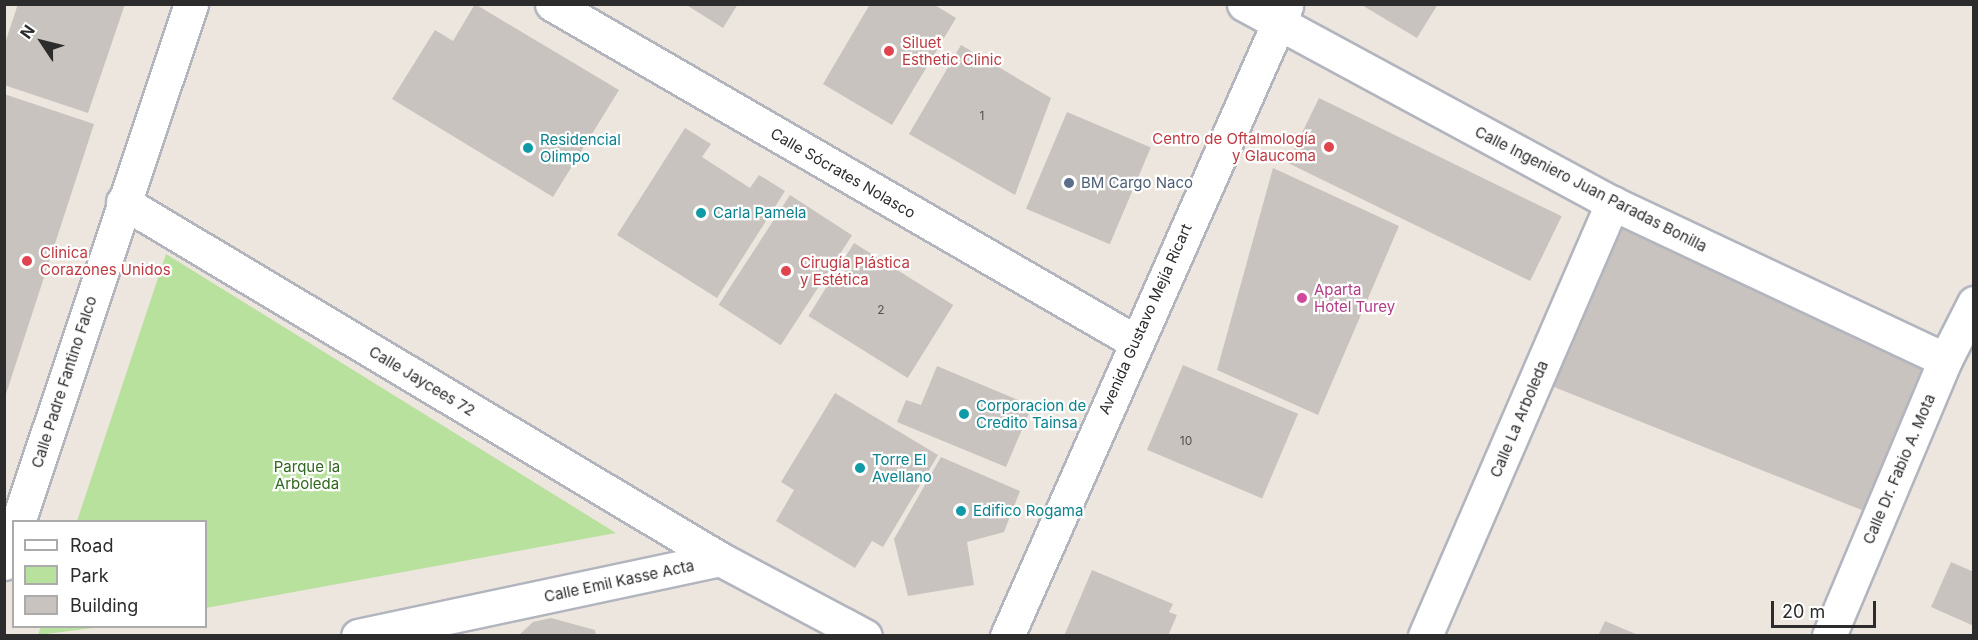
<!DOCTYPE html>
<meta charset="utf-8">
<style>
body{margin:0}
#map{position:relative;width:1978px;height:640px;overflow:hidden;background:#ede6de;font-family:Inter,sans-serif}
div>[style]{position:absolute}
.green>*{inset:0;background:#b7e19d}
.building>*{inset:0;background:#c8c3be;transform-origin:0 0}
.roads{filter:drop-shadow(2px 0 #b2b5be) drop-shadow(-2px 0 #b2b5be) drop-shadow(0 2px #b2b5be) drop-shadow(0 -2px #b2b5be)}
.minor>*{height:33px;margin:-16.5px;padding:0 16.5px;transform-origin:16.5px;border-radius:16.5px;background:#fff}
.dots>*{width:16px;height:16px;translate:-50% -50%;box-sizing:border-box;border:3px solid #fff;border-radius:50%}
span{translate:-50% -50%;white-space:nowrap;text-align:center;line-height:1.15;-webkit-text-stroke:4.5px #fff;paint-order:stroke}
.number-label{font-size:12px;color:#535250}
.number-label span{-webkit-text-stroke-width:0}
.health-label{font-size:15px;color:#be3a42}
.left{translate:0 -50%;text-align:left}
.right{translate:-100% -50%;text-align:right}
.culture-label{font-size:15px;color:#0d838f}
.street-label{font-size:15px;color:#2c2c2c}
.service-label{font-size:15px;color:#4e5e75}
.hotel-label{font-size:15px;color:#b23c85}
.park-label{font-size:15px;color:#2f671d}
.frame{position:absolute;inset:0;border:6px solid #2c2c2c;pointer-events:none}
.legend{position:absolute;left:12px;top:520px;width:195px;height:108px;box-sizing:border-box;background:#fff;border:2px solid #ababab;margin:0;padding:8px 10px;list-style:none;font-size:18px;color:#2c2c2c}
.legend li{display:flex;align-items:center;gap:12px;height:30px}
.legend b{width:30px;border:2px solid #ababab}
.north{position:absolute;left:12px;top:12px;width:60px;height:60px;-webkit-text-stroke:4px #fff;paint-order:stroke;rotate:305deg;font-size:16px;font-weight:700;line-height:24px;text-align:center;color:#2c2c2c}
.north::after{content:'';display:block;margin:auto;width:21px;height:27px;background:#2c2c2c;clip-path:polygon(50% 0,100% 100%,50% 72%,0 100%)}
.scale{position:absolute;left:1771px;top:601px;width:105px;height:27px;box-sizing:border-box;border:3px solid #2c2c2c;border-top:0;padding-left:8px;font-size:18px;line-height:21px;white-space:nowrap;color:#2c2c2c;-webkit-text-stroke:4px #fff;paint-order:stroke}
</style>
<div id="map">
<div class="green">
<i style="clip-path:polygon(166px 254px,616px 533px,206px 608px,206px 522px,77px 521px)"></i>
<i style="clip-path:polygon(41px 627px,41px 626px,101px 627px,38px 635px)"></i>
</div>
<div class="building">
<i style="clip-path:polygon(18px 4px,125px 4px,88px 113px,4px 85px,4px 46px)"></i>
<i style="clip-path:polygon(475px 4px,619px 90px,553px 197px,392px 99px,435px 30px,453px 41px)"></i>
<i style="clip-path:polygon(685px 4px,738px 4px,723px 28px)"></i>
<i style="clip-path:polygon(870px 4px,933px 4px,956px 18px,892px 125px,823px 84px)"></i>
<i style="clip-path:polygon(1360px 4px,1438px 4px,1417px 38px)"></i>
<i style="clip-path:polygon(961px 45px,1051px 98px,1015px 195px,909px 134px)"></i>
<i style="clip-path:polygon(4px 94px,94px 124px,5px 397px,4px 397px)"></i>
<i style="left:1319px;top:98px;width:270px;height:72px;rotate:26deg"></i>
<i style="left:1067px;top:112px;width:91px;height:105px;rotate:23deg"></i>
<i style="clip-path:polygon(685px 128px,711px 144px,702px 157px,750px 188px,759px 175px,785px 191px,717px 298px,617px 235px)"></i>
<i style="clip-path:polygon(1273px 168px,1399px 226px,1318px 415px,1217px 370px)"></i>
<i style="left:790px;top:195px;width:74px;height:131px;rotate:33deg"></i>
<i style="clip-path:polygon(1609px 211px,1934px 365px,1879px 517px,1544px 383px)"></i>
<i style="left:854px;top:243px;width:117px;height:86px;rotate:32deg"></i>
<i style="left:1183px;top:365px;width:125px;height:92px;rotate:23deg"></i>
<i style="clip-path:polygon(937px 366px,1032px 406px,1006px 467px,897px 422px,906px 400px,921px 405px)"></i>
<i style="clip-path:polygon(835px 393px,938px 455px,883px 547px,872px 541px,855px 568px,776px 521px,794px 490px,781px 482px)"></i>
<i style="clip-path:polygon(941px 457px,1020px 491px,1004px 532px,967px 542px,974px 585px,908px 596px,894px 539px)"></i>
<i style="clip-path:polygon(1951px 562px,1974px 572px,1974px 626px,1931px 607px)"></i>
<i style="clip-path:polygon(1092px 570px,1173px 604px,1169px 612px,1177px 615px,1168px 636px,1064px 636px)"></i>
<i style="clip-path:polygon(551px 618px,595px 630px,596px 636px,518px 636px,533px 622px)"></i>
<i style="clip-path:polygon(1605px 621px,1638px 635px,1638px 636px,1598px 636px)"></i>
</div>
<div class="roads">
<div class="minor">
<i style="left:552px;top:4px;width:673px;rotate:30.07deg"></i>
<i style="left:1244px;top:4px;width:418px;rotate:28.4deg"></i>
<i style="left:1612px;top:203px;width:368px;rotate:25.2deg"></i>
<i style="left:123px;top:202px;width:696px;rotate:30.88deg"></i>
<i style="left:720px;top:559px;width:164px;rotate:28deg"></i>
<i style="left:18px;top:522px;width:546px;rotate:-71.53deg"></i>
<i style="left:4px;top:563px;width:30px;rotate:-70deg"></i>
<i style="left:358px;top:636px;width:370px;rotate:-12deg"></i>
<i style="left:1007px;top:636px;width:689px;rotate:-66.11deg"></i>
<i style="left:1425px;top:636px;width:472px;rotate:-66.6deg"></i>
<i style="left:1829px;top:636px;width:299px;rotate:-67.2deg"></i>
<i style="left:1945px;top:360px;width:64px;rotate:-63deg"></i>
</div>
</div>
<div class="dots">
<i style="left:889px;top:51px;background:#e0444e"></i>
<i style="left:1329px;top:147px;background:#e0444e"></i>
<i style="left:528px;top:148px;background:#0f9aa8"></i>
<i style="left:1069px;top:183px;background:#5c6f8a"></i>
<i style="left:701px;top:213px;background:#0f9aa8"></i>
<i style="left:27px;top:261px;background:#e0444e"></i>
<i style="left:786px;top:271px;background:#e0444e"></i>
<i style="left:1302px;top:298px;background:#d1479c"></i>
<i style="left:964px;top:414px;background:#0f9aa8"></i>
<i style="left:860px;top:468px;background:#0f9aa8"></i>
<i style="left:961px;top:511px;background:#0f9aa8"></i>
</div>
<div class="number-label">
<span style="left:982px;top:116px">1</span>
<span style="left:881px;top:310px">2</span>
<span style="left:1186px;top:441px">10</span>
</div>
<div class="health-label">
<span class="left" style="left:902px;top:51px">Siluet<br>Esthetic Clinic</span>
<span class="right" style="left:1316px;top:147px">Centro de Oftalmología<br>y Glaucoma</span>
<span class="left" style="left:40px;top:261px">Clinica<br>Corazones Unidos</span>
<span class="left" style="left:800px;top:271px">Cirugía Plástica<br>y Estética</span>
</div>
<div class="culture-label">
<span class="left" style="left:540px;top:148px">Residencial<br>Olimpo</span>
<span class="left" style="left:713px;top:213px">Carla Pamela</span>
<span class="left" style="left:976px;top:414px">Corporacion de<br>Credito Tainsa</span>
<span class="left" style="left:872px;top:468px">Torre El<br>Avellano</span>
<span class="left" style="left:973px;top:511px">Edifico Rogama</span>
</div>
<div class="street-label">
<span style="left:843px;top:173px;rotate:30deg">Calle Sócrates Nolasco</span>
<span style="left:1591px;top:189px;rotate:27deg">Calle Ingeniero Juan Paradas Bonilla</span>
<span style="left:1145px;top:319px;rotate:-66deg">Avenida Gustavo Mejía Ricart</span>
<span style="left:422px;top:381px;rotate:31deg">Calle Jaycees 72</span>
<span style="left:64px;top:382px;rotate:-72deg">Calle Padre Fantino Falco</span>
<span style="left:1519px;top:419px;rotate:-67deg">Calle La Arboleda</span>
<span style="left:1899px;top:469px;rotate:-67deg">Calle Dr. Fabio A. Mota</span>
<span style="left:619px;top:581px;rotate:-12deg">Calle Emil Kasse Acta</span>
</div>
<div class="service-label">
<span class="left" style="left:1081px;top:183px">BM Cargo Naco</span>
</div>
<div class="hotel-label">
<span class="left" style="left:1314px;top:298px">Aparta<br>Hotel Turey</span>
</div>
<div class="park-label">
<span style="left:307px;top:475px">Parque la<br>Arboleda</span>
</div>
<div class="frame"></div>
<ul class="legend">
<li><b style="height:8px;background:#fff"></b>Road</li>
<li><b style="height:16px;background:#b7e19d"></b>Park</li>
<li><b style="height:16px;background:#c8c3be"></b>Building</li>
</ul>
<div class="north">N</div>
<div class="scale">20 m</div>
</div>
